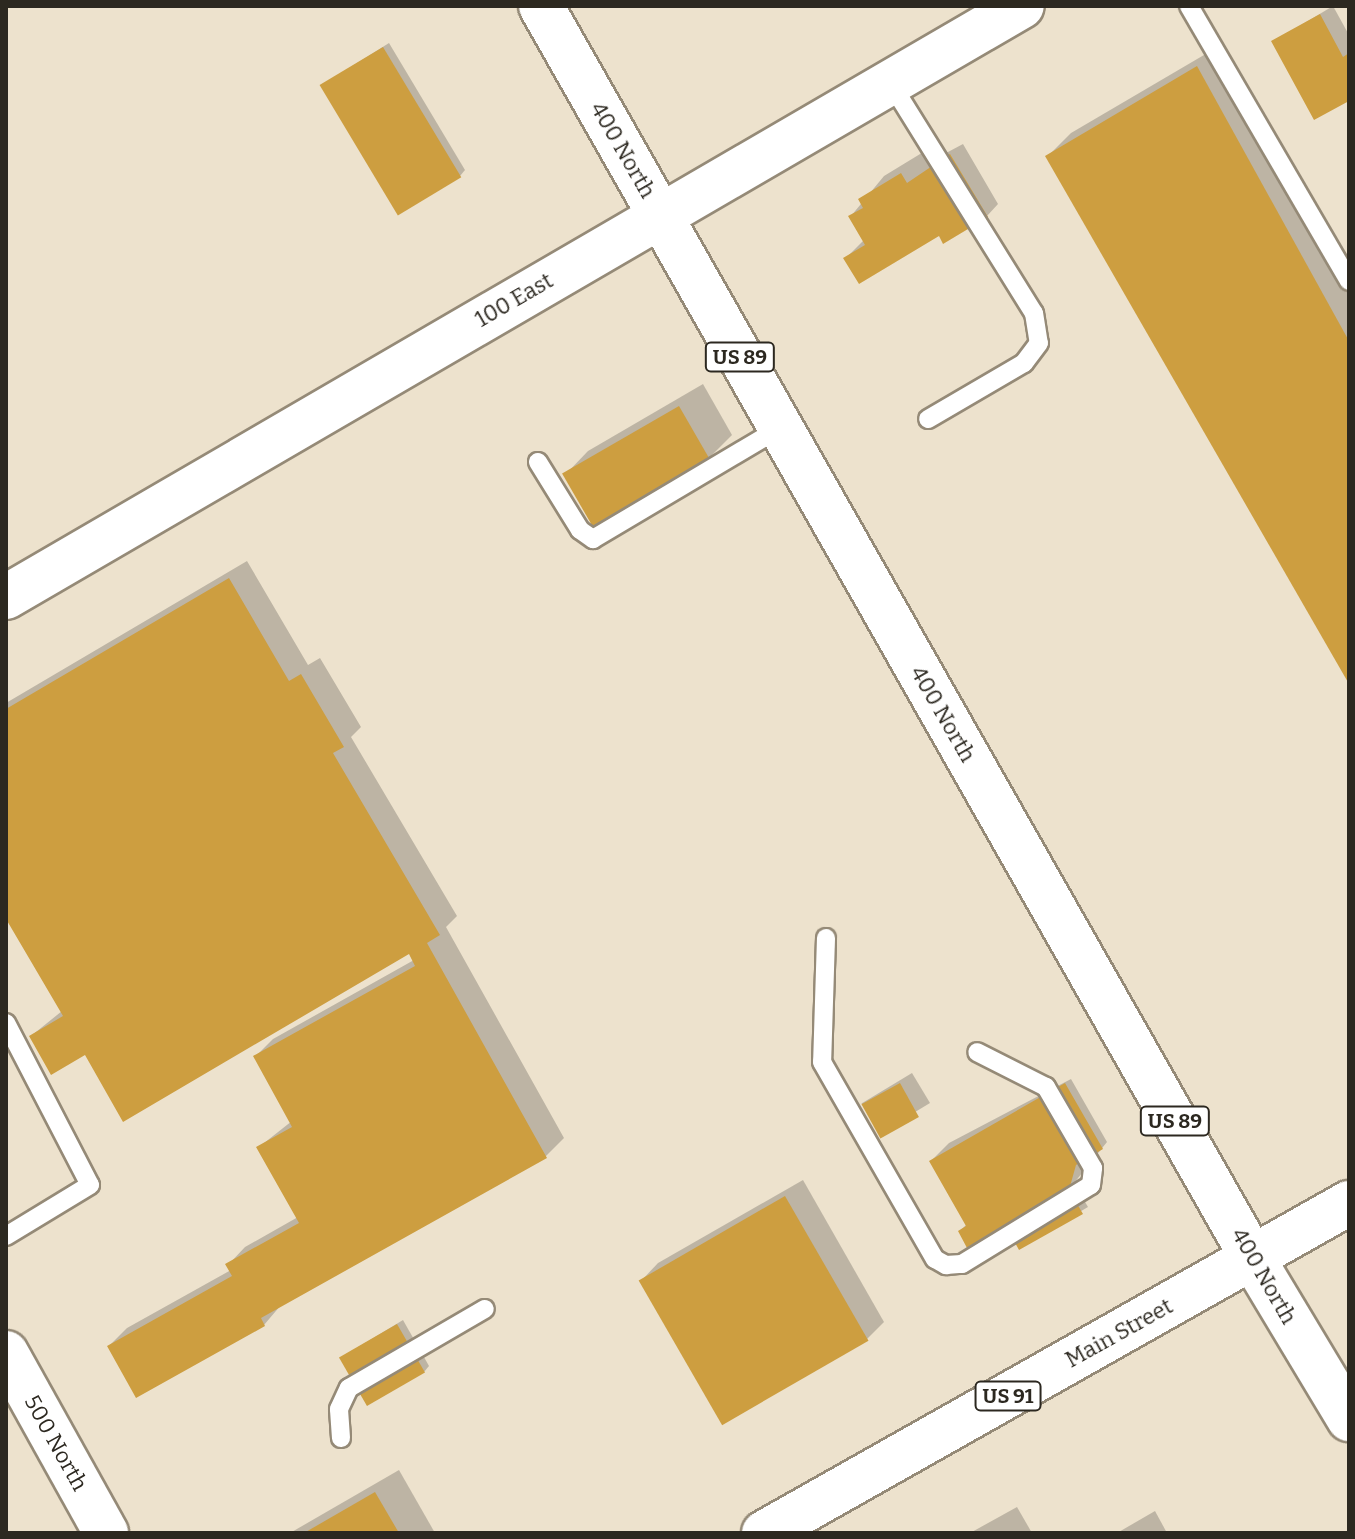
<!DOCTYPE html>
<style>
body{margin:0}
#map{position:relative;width:1355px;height:1539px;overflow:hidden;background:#ede2cd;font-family:Bitter,serif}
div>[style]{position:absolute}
.shadow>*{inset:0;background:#0003;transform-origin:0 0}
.building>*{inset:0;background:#cd9e40;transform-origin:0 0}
.roads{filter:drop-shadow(2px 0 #958a77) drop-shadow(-2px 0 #958a77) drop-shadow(0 2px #958a77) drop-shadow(0 -2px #958a77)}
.lane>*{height:18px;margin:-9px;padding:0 9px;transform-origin:9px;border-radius:9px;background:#fff}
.secondary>*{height:44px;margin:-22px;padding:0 22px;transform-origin:22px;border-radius:22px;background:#fff}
.primary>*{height:44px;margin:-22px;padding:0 22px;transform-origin:22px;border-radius:22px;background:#fff}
span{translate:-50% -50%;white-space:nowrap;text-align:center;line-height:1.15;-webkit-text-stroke:7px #fff;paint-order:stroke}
.shield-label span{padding:2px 6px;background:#fff;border:2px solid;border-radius:6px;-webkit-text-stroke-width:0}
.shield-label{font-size:20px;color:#2c2820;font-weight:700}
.street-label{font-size:22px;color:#2c2820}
.frame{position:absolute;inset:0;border:8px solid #2c2820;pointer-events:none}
</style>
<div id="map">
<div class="shadow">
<i style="clip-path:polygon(1333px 6px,1349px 35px,1349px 99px,1273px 42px)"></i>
<i style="clip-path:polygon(389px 43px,465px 170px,460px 176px,321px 86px)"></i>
<i style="clip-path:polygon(1221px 45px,1349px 276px,1349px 680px,1048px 156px,1071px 133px)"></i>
<i style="clip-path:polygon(963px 144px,998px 204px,987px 216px,846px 258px,864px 240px,851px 216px,884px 176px,925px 151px,931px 161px)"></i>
<i style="clip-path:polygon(703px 384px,732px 435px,709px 458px,565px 475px,588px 451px)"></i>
<i style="clip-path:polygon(247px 561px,308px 665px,320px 658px,361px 727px,351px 737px,457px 916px,446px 927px,564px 1138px,546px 1156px,281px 1305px,264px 1325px,109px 1346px,127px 1328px,231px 1270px,228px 1265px,245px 1247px,298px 1217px,259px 1147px,292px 1121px,255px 1057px,273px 1039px,414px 960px,409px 951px,85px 1052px,31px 1036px,62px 1011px,6px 915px,6px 703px)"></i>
<i style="left:912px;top:1073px;width:35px;height:59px;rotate:59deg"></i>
<i style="clip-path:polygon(1071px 1079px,1107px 1142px,1074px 1183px,1088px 1207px,1020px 1247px,1007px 1223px,960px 1231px,967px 1224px,931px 1161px,949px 1143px)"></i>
<i style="clip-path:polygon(803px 1180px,884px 1322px,866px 1340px,641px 1281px,658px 1263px)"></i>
<i style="clip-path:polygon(403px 1320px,429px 1366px,424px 1372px,342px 1357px)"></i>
<i style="clip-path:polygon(399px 1470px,435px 1533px,290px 1533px)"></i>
<i style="clip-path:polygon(1017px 1507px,1032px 1533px,970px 1533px)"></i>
<i style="clip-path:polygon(1155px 1511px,1167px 1533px,1117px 1533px)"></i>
</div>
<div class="building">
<i style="clip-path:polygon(1320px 14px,1343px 57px,1349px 53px,1349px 101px,1314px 120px,1271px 41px)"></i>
<i style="left:383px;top:47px;width:152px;height:74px;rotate:59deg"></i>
<i style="clip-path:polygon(1197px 66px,1349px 341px,1349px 684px,1045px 156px)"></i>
<i style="clip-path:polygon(950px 154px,988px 217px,943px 244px,939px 236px,859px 284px,843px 258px,865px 245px,848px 216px,863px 208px,858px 199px,901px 173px,907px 183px)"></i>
<i style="left:679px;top:406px;width:62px;height:135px;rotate:60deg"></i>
<i style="clip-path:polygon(229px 578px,289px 681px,301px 674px,344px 747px,333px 753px,440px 935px,427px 943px,547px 1158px,261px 1318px,265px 1326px,136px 1398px,107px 1346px,232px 1276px,225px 1264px,299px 1223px,256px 1147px,292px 1127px,253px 1056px,415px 966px,409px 954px,123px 1122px,85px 1055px,51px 1075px,29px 1036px,63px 1016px,6px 919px,6px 709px)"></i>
<i style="left:900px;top:1083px;width:39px;height:44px;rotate:61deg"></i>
<i style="clip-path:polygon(1065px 1083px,1103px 1149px,1076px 1165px,1069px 1190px,1083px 1214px,1019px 1250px,1006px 1226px,967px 1248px,958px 1231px,966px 1226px,929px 1161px)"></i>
<i style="left:785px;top:1196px;width:167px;height:169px;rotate:60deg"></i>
<i style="left:397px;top:1324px;width:56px;height:67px;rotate:60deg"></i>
<i style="clip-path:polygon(375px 1492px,399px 1533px,304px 1533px)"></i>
</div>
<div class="roads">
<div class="lane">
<i style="left:1189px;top:6px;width:318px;rotate:59.8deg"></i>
<i style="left:890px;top:82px;width:272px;rotate:58.1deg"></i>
<i style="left:1034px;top:313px;width:30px;rotate:81deg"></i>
<i style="left:1039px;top:343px;width:25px;rotate:127deg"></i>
<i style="left:1024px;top:363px;width:111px;rotate:149.7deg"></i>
<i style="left:538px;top:462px;width:80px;rotate:58.3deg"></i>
<i style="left:580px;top:530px;width:16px;rotate:35deg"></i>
<i style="left:593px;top:539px;width:217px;rotate:-30.7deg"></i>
<i style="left:826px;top:938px;width:124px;rotate:91.8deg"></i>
<i style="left:822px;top:1062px;width:227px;rotate:60.2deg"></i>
<i style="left:935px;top:1259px;width:13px;rotate:29deg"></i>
<i style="left:946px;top:1265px;width:16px;rotate:-4deg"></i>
<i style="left:962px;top:1264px;width:151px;rotate:-31.5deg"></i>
<i style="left:1091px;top:1185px;width:17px;rotate:-83deg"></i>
<i style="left:1093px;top:1168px;width:94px;rotate:-120.1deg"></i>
<i style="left:1046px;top:1087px;width:77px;rotate:-153.1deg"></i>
<i style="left:6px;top:1023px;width:182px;rotate:62.6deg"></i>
<i style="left:90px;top:1185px;width:98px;rotate:148.7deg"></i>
<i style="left:341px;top:1438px;width:29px;rotate:-94deg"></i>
<i style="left:339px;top:1409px;width:23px;rotate:-65deg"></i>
<i style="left:349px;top:1388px;width:157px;rotate:-30.2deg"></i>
</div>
<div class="secondary">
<i style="left:6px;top:597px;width:1175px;rotate:-30.19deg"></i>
<i style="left:1253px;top:1259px;width:187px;rotate:59deg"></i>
<i style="left:6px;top:1353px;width:206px;rotate:60.9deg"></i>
</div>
<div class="primary">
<i style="left:541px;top:6px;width:1441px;rotate:60.39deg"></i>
<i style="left:764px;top:1533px;width:672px;rotate:-29.43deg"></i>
</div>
</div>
<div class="shield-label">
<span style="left:740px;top:357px">US 89</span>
<span style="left:1175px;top:1121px">US 89</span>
<span style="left:1008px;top:1396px">US 91</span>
</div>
<div class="street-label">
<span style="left:623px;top:150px;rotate:60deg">400 North</span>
<span style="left:514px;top:300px;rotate:-30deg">100 East</span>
<span style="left:943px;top:714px;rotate:60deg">400 North</span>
<span style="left:1264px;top:1276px;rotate:60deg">400 North</span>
<span style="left:1119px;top:1333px;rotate:-29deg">Main Street</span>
<span style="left:56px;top:1443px;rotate:61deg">500 North</span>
</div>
<div class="frame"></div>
</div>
